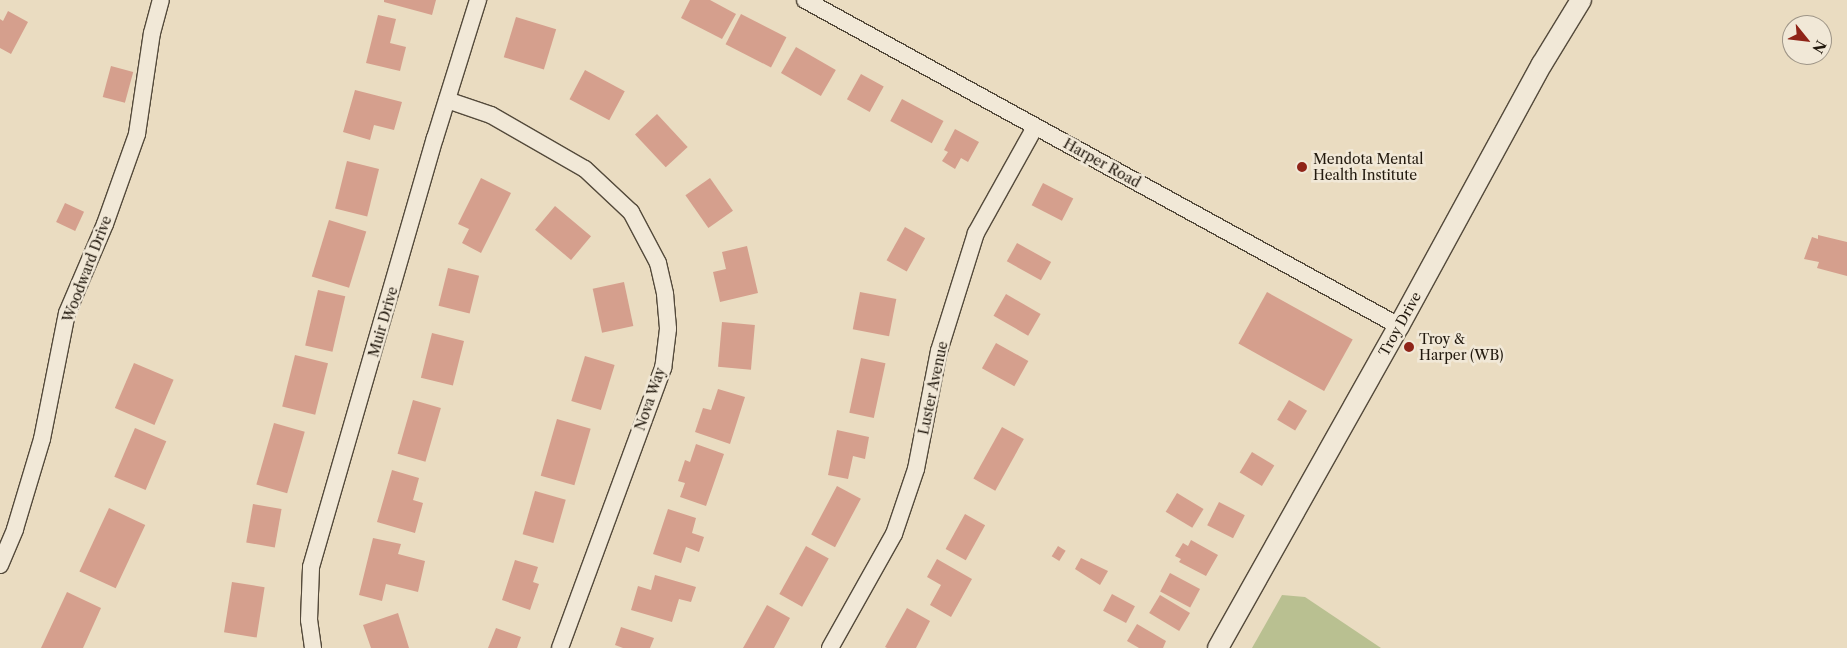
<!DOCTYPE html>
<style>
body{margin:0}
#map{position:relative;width:1847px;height:648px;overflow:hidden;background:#eadcc1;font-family:"Libre Caslon Text",serif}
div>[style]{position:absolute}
.green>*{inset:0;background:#b9c091}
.building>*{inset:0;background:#d59f8d;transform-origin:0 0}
.roads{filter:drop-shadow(1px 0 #544a3b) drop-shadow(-1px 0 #544a3b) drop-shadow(0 1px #544a3b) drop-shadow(0 -1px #544a3b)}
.minor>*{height:16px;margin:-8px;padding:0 8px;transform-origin:8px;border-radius:8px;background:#f1e8d7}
.tertiary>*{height:20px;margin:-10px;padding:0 10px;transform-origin:10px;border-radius:10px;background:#f1e8d7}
.dots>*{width:14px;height:14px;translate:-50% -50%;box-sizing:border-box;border:2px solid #f1e8d7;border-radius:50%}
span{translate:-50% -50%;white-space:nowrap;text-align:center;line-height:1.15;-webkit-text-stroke:5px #f1e8d7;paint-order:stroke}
.poi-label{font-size:14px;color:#22190e}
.left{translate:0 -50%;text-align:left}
.street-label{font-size:14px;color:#22190e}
.north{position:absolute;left:1782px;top:15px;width:50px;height:50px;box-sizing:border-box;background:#f1e8d7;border:1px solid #9e9587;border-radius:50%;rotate:119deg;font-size:14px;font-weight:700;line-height:20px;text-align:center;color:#22190e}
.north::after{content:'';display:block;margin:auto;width:18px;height:22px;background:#8f2418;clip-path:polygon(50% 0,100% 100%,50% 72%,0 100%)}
</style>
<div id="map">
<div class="green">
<i style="clip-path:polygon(1282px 595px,1305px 597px,1381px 648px,1252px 648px)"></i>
</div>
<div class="building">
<i style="clip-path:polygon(384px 0,436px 0,432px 15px,384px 2px)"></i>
<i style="clip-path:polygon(690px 0,710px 0,736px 14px,722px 39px,681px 18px)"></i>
<i style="clip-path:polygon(8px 11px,28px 22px,11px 54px,0 48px,0 19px,3px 21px)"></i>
<i style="left:741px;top:14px;width:51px;height:34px;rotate:27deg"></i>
<i style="clip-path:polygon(378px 15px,396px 19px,390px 43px,406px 47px,400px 71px,366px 63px)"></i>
<i style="left:516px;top:17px;width:42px;height:42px;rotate:17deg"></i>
<i style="left:796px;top:47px;width:46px;height:30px;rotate:30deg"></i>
<i style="left:111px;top:66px;width:23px;height:32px;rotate:15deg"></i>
<i style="left:585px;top:70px;width:45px;height:33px;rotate:28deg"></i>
<i style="left:861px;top:74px;width:26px;height:29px;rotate:29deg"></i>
<i style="clip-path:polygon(355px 90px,402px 102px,394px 130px,374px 125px,370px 140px,343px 132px)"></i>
<i style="left:902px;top:99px;width:47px;height:25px;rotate:28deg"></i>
<i style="left:657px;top:114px;width:45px;height:30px;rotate:47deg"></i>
<i style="clip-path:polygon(955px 129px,979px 142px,968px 162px,961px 158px,955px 169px,942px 161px,948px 152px,944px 150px)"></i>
<i style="left:347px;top:161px;width:33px;height:49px;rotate:14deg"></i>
<i style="clip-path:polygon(481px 178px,511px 193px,481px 253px,462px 243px,469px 229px,458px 224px)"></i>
<i style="left:710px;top:178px;width:40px;height:30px;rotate:55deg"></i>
<i style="left:1043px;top:183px;width:34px;height:25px;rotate:27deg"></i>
<i style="left:65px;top:203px;width:21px;height:21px;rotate:25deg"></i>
<i style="left:555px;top:206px;width:47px;height:31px;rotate:40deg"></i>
<i style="left:329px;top:220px;width:39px;height:59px;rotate:17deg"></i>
<i style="left:905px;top:227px;width:23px;height:38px;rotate:29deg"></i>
<i style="clip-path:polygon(1818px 235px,1847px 242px,1847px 276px,1817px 268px,1819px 262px,1804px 259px,1812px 237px,1818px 239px)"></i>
<i style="left:1017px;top:243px;width:39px;height:21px;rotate:29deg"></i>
<i style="clip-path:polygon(747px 246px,758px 293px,720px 302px,713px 272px,726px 269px,722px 252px)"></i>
<i style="left:448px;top:268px;width:32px;height:39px;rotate:14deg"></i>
<i style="left:624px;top:282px;width:45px;height:32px;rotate:78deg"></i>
<i style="left:318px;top:290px;width:28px;height:57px;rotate:13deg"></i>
<i style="left:860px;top:292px;width:37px;height:38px;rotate:11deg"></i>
<i style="left:1267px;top:292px;width:98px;height:59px;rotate:29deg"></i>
<i style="left:1006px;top:294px;width:40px;height:25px;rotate:30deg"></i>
<i style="left:722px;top:322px;width:33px;height:45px;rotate:5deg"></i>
<i style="left:432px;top:333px;width:33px;height:46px;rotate:14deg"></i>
<i style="left:996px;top:343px;width:37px;height:29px;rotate:29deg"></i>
<i style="left:295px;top:355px;width:34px;height:53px;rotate:14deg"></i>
<i style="left:585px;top:356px;width:31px;height:47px;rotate:17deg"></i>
<i style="left:861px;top:358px;width:25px;height:56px;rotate:12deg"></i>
<i style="left:134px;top:363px;width:43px;height:49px;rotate:23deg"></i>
<i style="clip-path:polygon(718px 389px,745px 397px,730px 444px,695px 432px,703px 408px,711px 410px)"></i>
<i style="left:413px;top:400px;width:29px;height:56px;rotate:16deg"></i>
<i style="left:1289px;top:400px;width:21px;height:23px;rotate:31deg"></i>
<i style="left:557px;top:419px;width:35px;height:59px;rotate:16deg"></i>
<i style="left:274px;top:423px;width:32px;height:64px;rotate:16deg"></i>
<i style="left:1002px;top:427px;width:25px;height:59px;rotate:29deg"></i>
<i style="left:135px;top:428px;width:34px;height:53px;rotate:23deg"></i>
<i style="clip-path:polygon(837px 430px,869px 437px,865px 459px,853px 456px,848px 479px,828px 475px)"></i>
<i style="clip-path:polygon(696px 444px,724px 454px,706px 506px,680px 497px,685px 483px,678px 481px,685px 460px,690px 462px)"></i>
<i style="left:1252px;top:452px;width:26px;height:24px;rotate:31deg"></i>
<i style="clip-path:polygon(392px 470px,419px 478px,413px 500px,423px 503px,415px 533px,377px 522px)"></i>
<i style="left:837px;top:486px;width:27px;height:55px;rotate:28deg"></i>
<i style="left:535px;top:491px;width:32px;height:45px;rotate:16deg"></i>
<i style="left:1177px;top:493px;width:31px;height:22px;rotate:31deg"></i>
<i style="left:1219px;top:502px;width:29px;height:26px;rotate:27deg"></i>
<i style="left:253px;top:504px;width:29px;height:39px;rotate:10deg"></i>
<i style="left:109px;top:508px;width:40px;height:70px;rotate:25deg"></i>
<i style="clip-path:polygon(668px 509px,696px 518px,692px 533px,704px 537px,699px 552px,686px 547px,681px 563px,653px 554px)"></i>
<i style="left:965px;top:514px;width:23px;height:40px;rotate:29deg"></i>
<i style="clip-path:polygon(373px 538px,401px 544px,398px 554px,425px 561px,418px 592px,386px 584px,382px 601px,359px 595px)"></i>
<i style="clip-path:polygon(1191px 540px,1218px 555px,1206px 576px,1179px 562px,1181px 559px,1175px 556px,1183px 543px,1188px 546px)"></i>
<i style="left:806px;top:546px;width:26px;height:55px;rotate:29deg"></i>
<i style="left:1058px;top:546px;width:9px;height:12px;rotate:32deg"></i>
<i style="clip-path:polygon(1081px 558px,1108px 571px,1100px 585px,1075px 569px)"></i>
<i style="clip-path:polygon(937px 559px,972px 579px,951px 617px,930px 605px,941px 585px,927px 577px)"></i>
<i style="clip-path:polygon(515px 560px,538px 567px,533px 582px,539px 584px,530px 610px,502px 600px)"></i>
<i style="left:1170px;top:573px;width:34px;height:21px;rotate:28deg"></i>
<i style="clip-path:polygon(655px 575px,696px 587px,691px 602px,679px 599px,672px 622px,631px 610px,638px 586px,651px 590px)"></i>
<i style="left:232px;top:582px;width:33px;height:51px;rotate:9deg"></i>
<i style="clip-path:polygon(67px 592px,101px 608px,83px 648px,41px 648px)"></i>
<i style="left:1112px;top:594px;width:26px;height:19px;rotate:28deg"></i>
<i style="left:1160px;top:595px;width:35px;height:21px;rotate:31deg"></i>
<i style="clip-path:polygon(767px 605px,790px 618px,774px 648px,743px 648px)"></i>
<i style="clip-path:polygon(907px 608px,930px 621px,916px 648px,887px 648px,885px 647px)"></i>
<i style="clip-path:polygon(398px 613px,409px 648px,371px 648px,363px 625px)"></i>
<i style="clip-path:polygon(1137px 624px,1166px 641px,1163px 648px,1139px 648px,1127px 641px)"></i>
<i style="clip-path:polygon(621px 627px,654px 638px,650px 648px,623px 648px,615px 645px)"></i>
<i style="clip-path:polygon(496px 628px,521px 637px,517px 648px,488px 648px)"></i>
</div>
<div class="roads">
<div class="minor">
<i style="left:805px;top:0;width:678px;rotate:28.76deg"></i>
<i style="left:447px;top:100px;width:46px;rotate:18.8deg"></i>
<i style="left:491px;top:115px;width:108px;rotate:29.9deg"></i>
<i style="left:585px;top:169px;width:63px;rotate:43.1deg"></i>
<i style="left:631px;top:212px;width:58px;rotate:62.1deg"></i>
<i style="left:658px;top:263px;width:32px;rotate:77deg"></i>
<i style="left:665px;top:294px;width:35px;rotate:85deg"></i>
<i style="left:668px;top:329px;width:39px;rotate:97deg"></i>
<i style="left:663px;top:368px;width:298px;rotate:110.2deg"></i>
<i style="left:0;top:565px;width:39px;rotate:-67deg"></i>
<i style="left:15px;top:529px;width:94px;rotate:-73.3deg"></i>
<i style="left:42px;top:439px;width:128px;rotate:-78.8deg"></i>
<i style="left:67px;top:313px;width:97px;rotate:-66.9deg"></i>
<i style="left:105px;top:224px;width:96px;rotate:-70.4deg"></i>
<i style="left:137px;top:134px;width:102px;rotate:-81.6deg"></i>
<i style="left:152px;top:33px;width:34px;rotate:-75deg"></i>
<i style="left:313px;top:648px;width:28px;rotate:-98deg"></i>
<i style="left:309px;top:620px;width:53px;rotate:-87.8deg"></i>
<i style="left:311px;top:567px;width:447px;rotate:-73.9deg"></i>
<i style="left:435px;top:138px;width:145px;rotate:-72.7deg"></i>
<i style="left:830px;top:648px;width:131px;rotate:-60.7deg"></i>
<i style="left:894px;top:534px;width:69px;rotate:-71.3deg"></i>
<i style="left:916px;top:469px;width:120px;rotate:-79deg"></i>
<i style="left:939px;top:351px;width:124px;rotate:-72.6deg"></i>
<i style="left:976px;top:233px;width:121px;rotate:-60.9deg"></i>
</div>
<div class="tertiary">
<i style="left:1218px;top:648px;width:369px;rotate:-60.7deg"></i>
<i style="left:1399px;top:326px;width:298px;rotate:-61.4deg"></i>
<i style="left:1542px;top:64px;width:75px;rotate:-58.6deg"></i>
</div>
</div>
<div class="dots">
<i style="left:1302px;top:167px;background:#8f2418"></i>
<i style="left:1409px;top:347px;background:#8f2418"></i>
</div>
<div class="poi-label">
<span class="left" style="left:1313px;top:167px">Mendota Mental<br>Health Institute</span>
<span class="left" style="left:1419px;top:347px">Troy &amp;<br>Harper (WB)</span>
</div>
<div class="street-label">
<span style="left:1102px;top:163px;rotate:29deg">Harper Road</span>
<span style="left:87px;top:269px;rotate:-69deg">Woodward Drive</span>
<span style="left:383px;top:322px;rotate:-74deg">Muir Drive</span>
<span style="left:1400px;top:324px;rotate:-61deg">Troy Drive</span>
<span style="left:933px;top:388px;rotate:-78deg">Luster Avenue</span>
<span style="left:650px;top:399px;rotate:-71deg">Nova Way</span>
</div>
<div class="north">N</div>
</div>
